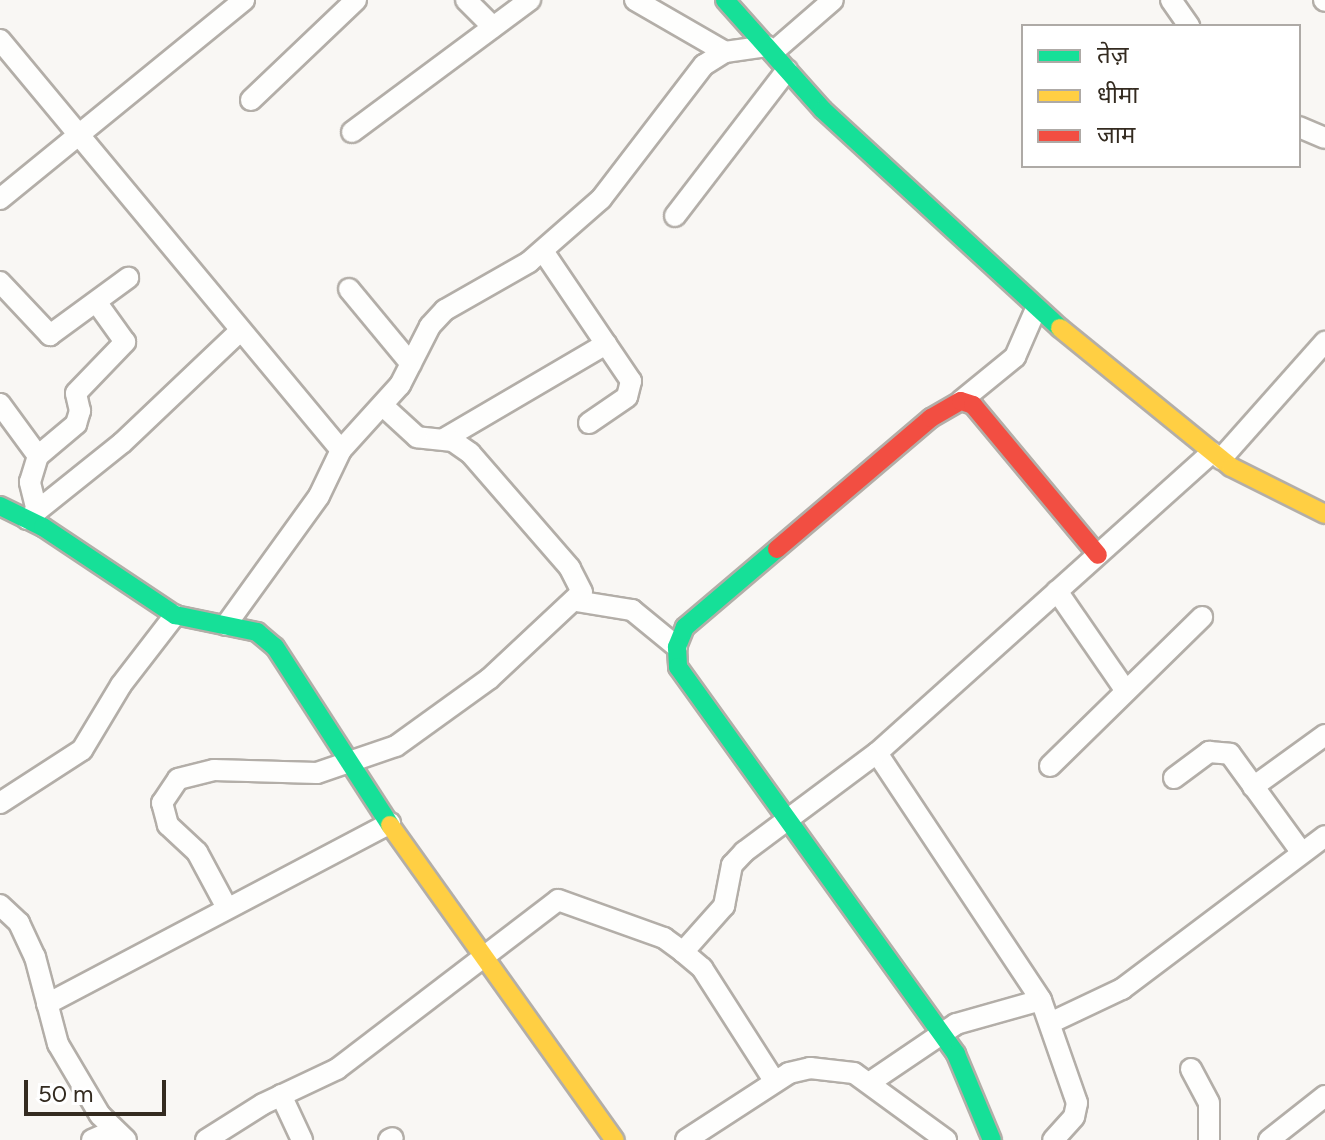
<!DOCTYPE html>
<meta charset="utf-8">
<style>
body{margin:0}
#map{position:relative;width:1325px;height:1140px;overflow:hidden;background:#f9f7f4;font-family:Figtree,"Noto Sans Devanagari",sans-serif}
div>[style]{position:absolute}
.roads{filter:drop-shadow(2px 0 #b3aea8) drop-shadow(-2px 0 #b3aea8) drop-shadow(0 2px #b3aea8) drop-shadow(0 -2px #b3aea8)}
.street>*{height:20px;margin:-10px;padding:0 10px;transform-origin:10px;border-radius:10px;background:#fefefd}
.fast>*{height:18px;margin:-9px;padding:0 9px;transform-origin:9px;border-radius:9px;background:#16e098}
.slow>*{height:18px;margin:-9px;padding:0 9px;transform-origin:9px;border-radius:9px;background:#ffcf43}
.jam>*{height:18px;margin:-9px;padding:0 9px;transform-origin:9px;border-radius:9px;background:#f24e42}
span{translate:-50% -50%;white-space:nowrap;text-align:center;line-height:1.15;-webkit-text-stroke:7px #fff;paint-order:stroke}
.legend{position:absolute;left:1021px;top:24px;width:280px;height:144px;box-sizing:border-box;background:#fff;border:2px solid #aeaaa6;margin:0;padding:10px 14px;list-style:none;font-size:24px;color:#342b20}
.legend li{display:flex;align-items:center;gap:16px;height:40px}
.legend b{width:40px;border:2px solid #aeaaa6}
.scale{position:absolute;left:24px;top:1080px;width:142px;height:36px;box-sizing:border-box;border:4px solid #342b20;border-top:0;padding-left:10px;font-size:24px;line-height:28px;white-space:nowrap;color:#342b20;-webkit-text-stroke:6px #fff;paint-order:stroke}
</style>
<div id="map">
<div class="roads">
<div class="street">
<i style="left:466px;top:0;width:38px;rotate:45deg"></i>
<i style="left:635px;top:0;width:104px;rotate:30deg"></i>
<i style="left:1171px;top:0;width:32px;rotate:55deg"></i>
<i style="left:1324px;top:0;width:1px;rotate:45deg"></i>
<i style="left:0;top:40px;width:533px;rotate:50.25deg"></i>
<i style="left:773px;top:52px;width:79px;rotate:-40.9deg"></i>
<i style="left:251px;top:100px;width:145px;rotate:-43.6deg"></i>
<i style="left:1299px;top:127px;width:28px;rotate:23deg"></i>
<i style="left:352px;top:132px;width:222px;rotate:-36.6deg"></i>
<i style="left:0;top:199px;width:315px;rotate:-39.2deg"></i>
<i style="left:675px;top:216px;width:184px;rotate:-52.5deg"></i>
<i style="left:543px;top:251px;width:157px;rotate:55.9deg"></i>
<i style="left:631px;top:381px;width:16px;rotate:104deg"></i>
<i style="left:627px;top:397px;width:46px;rotate:145.6deg"></i>
<i style="left:0;top:282px;width:73px;rotate:46.7deg"></i>
<i style="left:50px;top:335px;width:97px;rotate:-36.2deg"></i>
<i style="left:349px;top:289px;width:97px;rotate:50.4deg"></i>
<i style="left:961px;top:401px;width:70px;rotate:-39.2deg"></i>
<i style="left:1015px;top:357px;width:52px;rotate:-66.4deg"></i>
<i style="left:0;top:404px;width:64px;rotate:53.8deg"></i>
<i style="left:444px;top:439px;width:188px;rotate:-30.4deg"></i>
<i style="left:1221px;top:459px;width:157px;rotate:-48.4deg"></i>
<i style="left:37px;top:511px;width:30px;rotate:-104deg"></i>
<i style="left:30px;top:482px;width:27px;rotate:-73deg"></i>
<i style="left:38px;top:456px;width:50px;rotate:-40.1deg"></i>
<i style="left:76px;top:424px;width:14px;rotate:-73deg"></i>
<i style="left:80px;top:411px;width:18px;rotate:-103deg"></i>
<i style="left:76px;top:393px;width:71px;rotate:-46.1deg"></i>
<i style="left:125px;top:342px;width:48px;rotate:-125.7deg"></i>
<i style="left:27px;top:519px;width:122px;rotate:-38.7deg"></i>
<i style="left:122px;top:443px;width:163px;rotate:-43.5deg"></i>
<i style="left:1057px;top:591px;width:121px;rotate:55.4deg"></i>
<i style="left:576px;top:601px;width:57px;rotate:9.1deg"></i>
<i style="left:632px;top:610px;width:58px;rotate:39.4deg"></i>
<i style="left:226px;top:625px;width:159px;rotate:-54.2deg"></i>
<i style="left:319px;top:496px;width:51px;rotate:-64.4deg"></i>
<i style="left:341px;top:450px;width:88px;rotate:-47.8deg"></i>
<i style="left:400px;top:385px;width:66px;rotate:-63deg"></i>
<i style="left:430px;top:326px;width:22px;rotate:-47deg"></i>
<i style="left:445px;top:310px;width:97px;rotate:-29.7deg"></i>
<i style="left:529px;top:262px;width:96px;rotate:-41.2deg"></i>
<i style="left:601px;top:199px;width:169px;rotate:-52.5deg"></i>
<i style="left:704px;top:65px;width:25px;rotate:-32deg"></i>
<i style="left:725px;top:52px;width:42px;rotate:-8.1deg"></i>
<i style="left:877px;top:753px;width:296px;rotate:56.4deg"></i>
<i style="left:1041px;top:1000px;width:109px;rotate:70.7deg"></i>
<i style="left:1077px;top:1103px;width:14px;rotate:102deg"></i>
<i style="left:1074px;top:1117px;width:31px;rotate:132deg"></i>
<i style="left:1050px;top:766px;width:213px;rotate:-44.4deg"></i>
<i style="left:1174px;top:778px;width:44px;rotate:-36.6deg"></i>
<i style="left:1209px;top:752px;width:21px;rotate:5deg"></i>
<i style="left:1230px;top:754px;width:122px;rotate:54deg"></i>
<i style="left:1253px;top:787px;width:89px;rotate:-35.8deg"></i>
<i style="left:0;top:803px;width:98px;rotate:-32.9deg"></i>
<i style="left:82px;top:750px;width:76px;rotate:-59deg"></i>
<i style="left:121px;top:685px;width:88px;rotate:-52.4deg"></i>
<i style="left:0;top:905px;width:26px;rotate:43deg"></i>
<i style="left:19px;top:923px;width:38px;rotate:65deg"></i>
<i style="left:35px;top:957px;width:90px;rotate:75.2deg"></i>
<i style="left:58px;top:1044px;width:82px;rotate:59.4deg"></i>
<i style="left:100px;top:1115px;width:36px;rotate:44deg"></i>
<i style="left:226px;top:906px;width:61px;rotate:-118.2deg"></i>
<i style="left:197px;top:852px;width:40px;rotate:-137deg"></i>
<i style="left:168px;top:825px;width:23px;rotate:-105deg"></i>
<i style="left:162px;top:803px;width:29px;rotate:-56deg"></i>
<i style="left:178px;top:779px;width:37px;rotate:-14deg"></i>
<i style="left:214px;top:770px;width:103px;rotate:1.7deg"></i>
<i style="left:317px;top:773px;width:83px;rotate:-18.9deg"></i>
<i style="left:396px;top:746px;width:115px;rotate:-35.8deg"></i>
<i style="left:489px;top:679px;width:127px;rotate:-43.1deg"></i>
<i style="left:582px;top:592px;width:27px;rotate:-117deg"></i>
<i style="left:570px;top:568px;width:152px;rotate:-131deg"></i>
<i style="left:470px;top:453px;width:21px;rotate:-145deg"></i>
<i style="left:453px;top:441px;width:36px;rotate:-174deg"></i>
<i style="left:417px;top:437px;width:46px;rotate:-137.6deg"></i>
<i style="left:683px;top:952px;width:62px;rotate:-48.3deg"></i>
<i style="left:724px;top:906px;width:42px;rotate:-79deg"></i>
<i style="left:732px;top:865px;width:18px;rotate:-47deg"></i>
<i style="left:744px;top:852px;width:166px;rotate:-36.7deg"></i>
<i style="left:877px;top:753px;width:450px;rotate:-41.9deg"></i>
<i style="left:47px;top:1004px;width:388px;rotate:-27.8deg"></i>
<i style="left:1050px;top:1023px;width:80px;rotate:-25.3deg"></i>
<i style="left:1122px;top:989px;width:254px;rotate:-37deg"></i>
<i style="left:1191px;top:1069px;width:38px;rotate:62deg"></i>
<i style="left:1209px;top:1103px;width:37px;rotate:90deg"></i>
<i style="left:869px;top:1083px;width:105px;rotate:-34.1deg"></i>
<i style="left:956px;top:1024px;width:88px;rotate:-15.8deg"></i>
<i style="left:281px;top:1095px;width:50px;rotate:65deg"></i>
<i style="left:92px;top:1140px;width:22px;rotate:-24deg"></i>
<i style="left:206px;top:1140px;width:67px;rotate:-32.3deg"></i>
<i style="left:263px;top:1104px;width:82px;rotate:-25.3deg"></i>
<i style="left:337px;top:1069px;width:278px;rotate:-37.4deg"></i>
<i style="left:558px;top:900px;width:113px;rotate:19.7deg"></i>
<i style="left:664px;top:938px;width:24px;rotate:36deg"></i>
<i style="left:683px;top:952px;width:25px;rotate:40deg"></i>
<i style="left:702px;top:968px;width:135px;rotate:57.4deg"></i>
<i style="left:389px;top:1140px;width:4px;rotate:-27deg"></i>
<i style="left:686px;top:1140px;width:123px;rotate:-33deg"></i>
<i style="left:789px;top:1073px;width:22px;rotate:-13deg"></i>
<i style="left:810px;top:1068px;width:44px;rotate:6.5deg"></i>
<i style="left:854px;top:1073px;width:114px;rotate:36.1deg"></i>
<i style="left:1269px;top:1140px;width:71px;rotate:-38.2deg"></i>
</div>
<div class="fast">
<i style="left:725px;top:0;width:147px;rotate:48.3deg"></i>
<i style="left:823px;top:110px;width:322px;rotate:42.6deg"></i>
<i style="left:0;top:506px;width:48px;rotate:26deg"></i>
<i style="left:43px;top:527px;width:159px;rotate:33.7deg"></i>
<i style="left:175px;top:615px;width:84px;rotate:11.7deg"></i>
<i style="left:257px;top:632px;width:23px;rotate:40deg"></i>
<i style="left:275px;top:647px;width:212px;rotate:57.1deg"></i>
<i style="left:777px;top:549px;width:121px;rotate:139.7deg"></i>
<i style="left:685px;top:627px;width:22px;rotate:112deg"></i>
<i style="left:677px;top:647px;width:20px;rotate:87deg"></i>
<i style="left:678px;top:667px;width:477px;rotate:54.3deg"></i>
<i style="left:956px;top:1054px;width:93px;rotate:67.3deg"></i>
</div>
<div class="slow">
<i style="left:1060px;top:328px;width:220px;rotate:39.1deg"></i>
<i style="left:1231px;top:467px;width:105px;rotate:26.6deg"></i>
<i style="left:390px;top:825px;width:387px;rotate:54.5deg"></i>
</div>
<div class="jam">
<i style="left:777px;top:549px;width:202px;rotate:-40.4deg"></i>
<i style="left:931px;top:418px;width:34px;rotate:-30deg"></i>
<i style="left:961px;top:401px;width:13px;rotate:18deg"></i>
<i style="left:973px;top:405px;width:195px;rotate:50.2deg"></i>
</div>
</div>
<ul class="legend">
<li><b style="height:10px;background:#16e098"></b>तेज़</li>
<li><b style="height:10px;background:#ffcf43"></b>धीमा</li>
<li><b style="height:10px;background:#f24e42"></b>जाम</li>
</ul>
<div class="scale">50 m</div>
</div>
